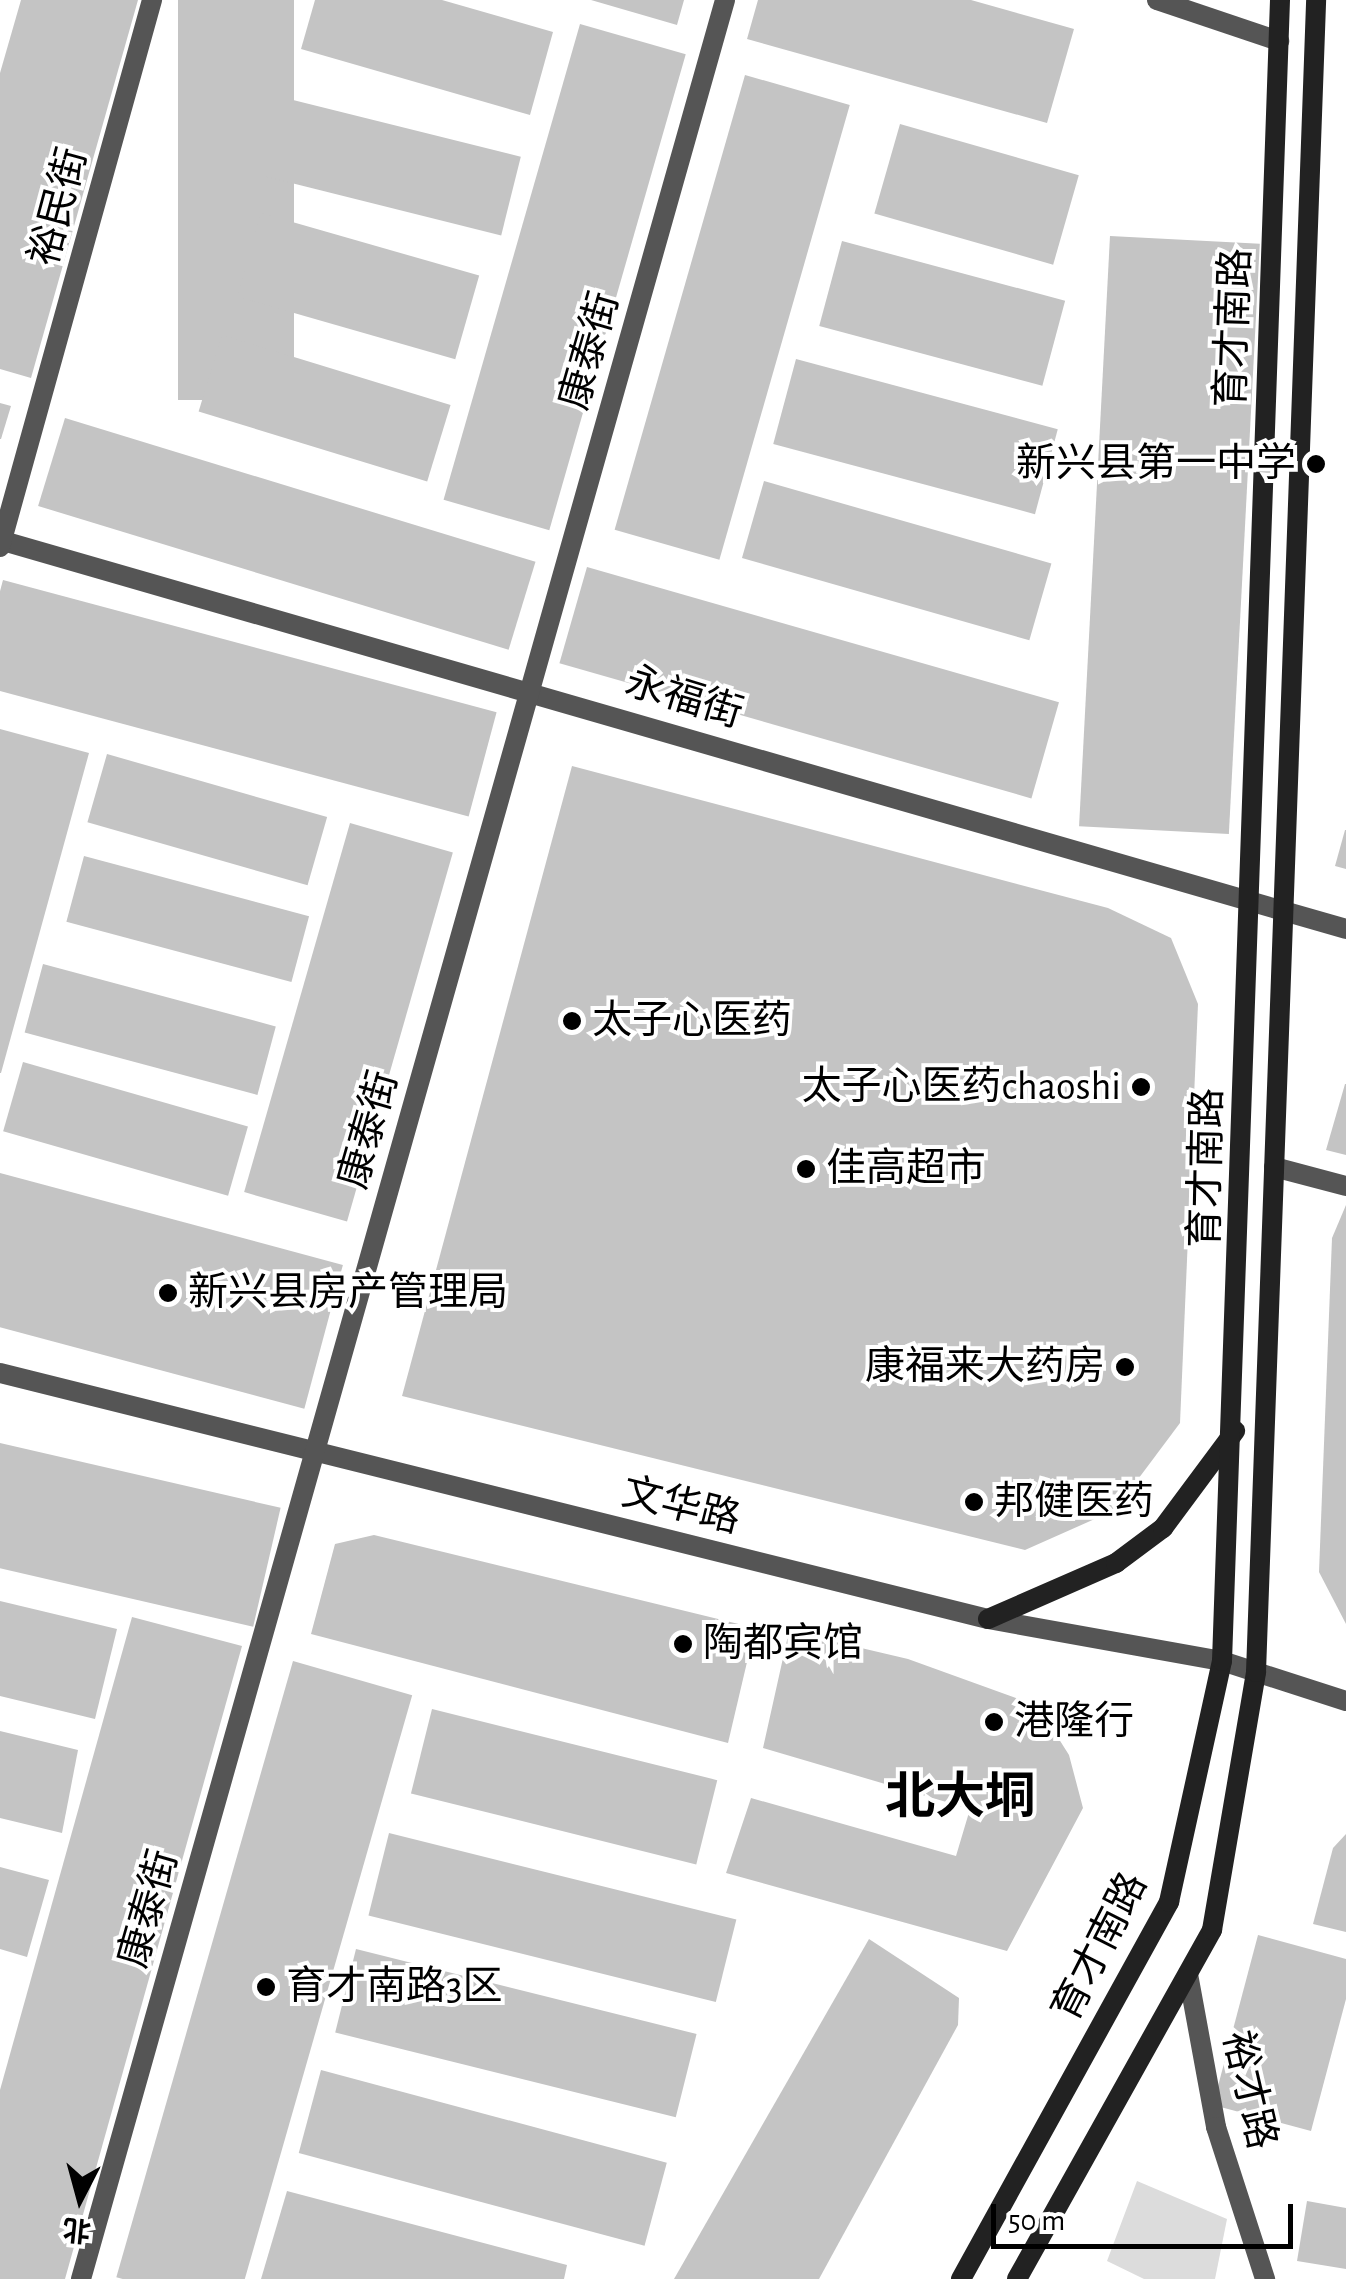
<!DOCTYPE html>
<meta charset="utf-8">
<style>
body{margin:0}
#map{position:relative;width:1346px;height:2279px;overflow:hidden;background:#fff;font-family:"Alegreya Sans","Noto Sans SC",sans-serif}
div>[style]{position:absolute}
.green>*{inset:0;background:#dcdcdc}
.building>*{inset:0;background:#c4c4c4;transform-origin:0 0}
.lane>*{height:20px;margin:-10px;padding:0 10px;transform-origin:10px;border-radius:10px;background:#555}
.street>*{height:20px;margin:-10px;padding:0 10px;transform-origin:10px;border-radius:10px;background:#555}
.secondary>*{height:20px;margin:-10px;padding:0 10px;transform-origin:10px;border-radius:10px;background:#222}
.dots>*{width:28px;height:28px;translate:-50% -50%;box-sizing:border-box;border:5px solid #fff;border-radius:50%}
span{translate:-50% -50%;white-space:nowrap;text-align:center;line-height:1.15;-webkit-text-stroke:8px #fff;paint-order:stroke}
.street-label{font-size:40px;color:#000}
.poi-label{font-size:40px;color:#000}
.right{translate:-100% -50%;text-align:right}
.left{translate:0 -50%;text-align:left}
.district-label{font-size:50px;color:#000;font-weight:700}
.north{position:absolute;left:30px;top:2149px;width:100px;height:100px;-webkit-text-stroke:8px #fff;paint-order:stroke;rotate:186deg;font-size:28px;font-weight:700;line-height:40px;text-align:center;color:#000}
.north::after{content:'';display:block;margin:auto;width:35px;height:45px;background:#000;clip-path:polygon(50% 0,100% 100%,50% 72%,0 100%)}
.scale{position:absolute;left:991px;top:2204px;width:302px;height:45px;box-sizing:border-box;border:5px solid #000;border-top:0;padding-left:12px;font-size:30px;line-height:35px;white-space:nowrap;color:#000;-webkit-text-stroke:8px #fff;paint-order:stroke}
</style>
<div id="map">
<div class="green">
<i style="clip-path:polygon(1137px 2181px,1227px 2219px,1215px 2279px,1144px 2279px,1107px 2261px)"></i>
</div>
<div class="building">
<i style="clip-path:polygon(21px 0,138px 0,31px 378px,0 369px,0 73px)"></i>
<i style="left:178px;top:0;width:116px;height:400px"></i>
<i style="clip-path:polygon(315px 0,442px 0,553px 32px,530px 115px,301px 49px)"></i>
<i style="clip-path:polygon(591px 0,684px 0,677px 25px)"></i>
<i style="clip-path:polygon(758px 0,971px 0,1074px 29px,1047px 123px,747px 39px)"></i>
<i style="left:580px;top:24px;width:110px;height:495px;rotate:16deg"></i>
<i style="left:745px;top:75px;width:109px;height:473px;rotate:16deg"></i>
<i style="left:285px;top:98px;width:243px;height:81px;rotate:14deg"></i>
<i style="left:900px;top:124px;width:186px;height:93px;rotate:16deg"></i>
<i style="left:261px;top:213px;width:227px;height:87px;rotate:16deg"></i>
<i style="left:1110px;top:236px;width:150px;height:591px;rotate:3deg"></i>
<i style="left:842px;top:241px;width:231px;height:88px;rotate:15deg"></i>
<i style="left:222px;top:335px;width:239px;height:80px;rotate:17deg"></i>
<i style="left:796px;top:359px;width:271px;height:88px;rotate:15deg"></i>
<i style="clip-path:polygon(0 403px,11px 406px,1px 439px,0 439px)"></i>
<i style="left:65px;top:418px;width:492px;height:92px;rotate:17deg"></i>
<i style="left:764px;top:481px;width:299px;height:80px;rotate:16deg"></i>
<i style="left:587px;top:567px;width:491px;height:100px;rotate:16deg"></i>
<i style="left:3px;top:580px;width:511px;height:108px;rotate:15deg"></i>
<i style="clip-path:polygon(0 729px,89px 753px,1px 1073px,0 1073px)"></i>
<i style="left:107px;top:754px;width:229px;height:71px;rotate:16deg"></i>
<i style="clip-path:polygon(572px 766px,1108px 908px,1171px 938px,1198px 1004px,1180px 1423px,1115px 1510px,1025px 1550px,402px 1396px)"></i>
<i style="left:350px;top:823px;width:107px;height:384px;rotate:16deg"></i>
<i style="clip-path:polygon(1345px 830px,1346px 830px,1346px 869px,1335px 866px)"></i>
<i style="left:84px;top:856px;width:233px;height:68px;rotate:15deg"></i>
<i style="left:43px;top:964px;width:241px;height:71px;rotate:15deg"></i>
<i style="left:23px;top:1062px;width:234px;height:72px;rotate:16deg"></i>
<i style="clip-path:polygon(1345px 1084px,1346px 1084px,1346px 1155px,1326px 1150px)"></i>
<i style="left:0;top:1173px;width:355px;height:149px;rotate:15deg"></i>
<i style="clip-path:polygon(1346px 1205px,1346px 1624px,1319px 1572px,1332px 1238px)"></i>
<i style="left:0;top:1443px;width:288px;height:122px;rotate:13deg"></i>
<i style="clip-path:polygon(374px 1535px,755px 1628px,728px 1743px,311px 1634px,335px 1544px)"></i>
<i style="clip-path:polygon(0 1601px,117px 1629px,95px 1719px,0 1696px)"></i>
<i style="clip-path:polygon(132px 1617px,242px 1646px,65px 2279px,0 2279px,0 2090px)"></i>
<i style="clip-path:polygon(789px 1631px,908px 1659px,1038px 1706px,1069px 1755px,1083px 1808px,1007px 1951px,726px 1873px,751px 1798px,956px 1856px,970px 1809px,763px 1748px)"></i>
<i style="left:293px;top:1661px;width:124px;height:641px;rotate:16deg"></i>
<i style="left:432px;top:1709px;width:294px;height:87px;rotate:14deg"></i>
<i style="clip-path:polygon(0 1731px,78px 1750px,62px 1833px,0 1818px)"></i>
<i style="left:389px;top:1833px;width:358px;height:85px;rotate:14deg"></i>
<i style="clip-path:polygon(1346px 1834px,1346px 1932px,1313px 1924px,1333px 1848px)"></i>
<i style="clip-path:polygon(0 1867px,49px 1880px,27px 1957px,0 1949px)"></i>
<i style="clip-path:polygon(1258px 1935px,1346px 1959px,1346px 1999px,1311px 2131px,1213px 2105px)"></i>
<i style="clip-path:polygon(869px 1939px,959px 1998px,958px 2025px,819px 2279px,674px 2279px)"></i>
<i style="left:356px;top:1949px;width:351px;height:86px;rotate:14deg"></i>
<i style="left:321px;top:2070px;width:358px;height:86px;rotate:15deg"></i>
<i style="clip-path:polygon(287px 2191px,567px 2265px,564px 2279px,261px 2279px)"></i>
<i style="clip-path:polygon(1307px 2201px,1346px 2208px,1346px 2269px,1297px 2261px)"></i>
</div>
<div class="lane">
<i style="left:1274px;top:1167px;width:74px;rotate:14.8deg"></i>
</div>
<div class="street">
<i style="left:1157px;top:0;width:129px;rotate:18.6deg"></i>
<i style="left:0;top:540px;width:1401px;rotate:16.12deg"></i>
<i style="left:0;top:547px;width:568px;rotate:-74.47deg"></i>
<i style="left:0;top:1373px;width:1018px;rotate:13.98deg"></i>
<i style="left:988px;top:1619px;width:238px;rotate:10.2deg"></i>
<i style="left:1222px;top:1661px;width:130px;rotate:17.9deg"></i>
<i style="left:1188px;top:1974px;width:156px;rotate:79.6deg"></i>
<i style="left:1216px;top:2127px;width:160px;rotate:72.1deg"></i>
<i style="left:81px;top:2279px;width:2368px;rotate:-74.22deg"></i>
</div>
<div class="secondary">
<i style="left:988px;top:1619px;width:140px;rotate:-23.6deg"></i>
<i style="left:1116px;top:1563px;width:59px;rotate:-36.7deg"></i>
<i style="left:1163px;top:1528px;width:121px;rotate:-53.4deg"></i>
<i style="left:961px;top:2279px;width:431px;rotate:-61.1deg"></i>
<i style="left:1169px;top:1902px;width:247px;rotate:-77.6deg"></i>
<i style="left:1222px;top:1661px;width:1662px;rotate:-88deg"></i>
<i style="left:1017px;top:2279px;width:400px;rotate:-60.8deg"></i>
<i style="left:1212px;top:1930px;width:262px;rotate:-80.3deg"></i>
<i style="left:1256px;top:1672px;width:1673px;rotate:-87.94deg"></i>
</div>
<div class="dots">
<i style="left:1316px;top:464px;background:#000"></i>
<i style="left:572px;top:1021px;background:#000"></i>
<i style="left:1141px;top:1087px;background:#000"></i>
<i style="left:806px;top:1169px;background:#000"></i>
<i style="left:168px;top:1293px;background:#000"></i>
<i style="left:1125px;top:1367px;background:#000"></i>
<i style="left:974px;top:1502px;background:#000"></i>
<i style="left:683px;top:1644px;background:#000"></i>
<i style="left:994px;top:1722px;background:#000"></i>
<i style="left:266px;top:1987px;background:#000"></i>
</div>
<div class="street-label">
<span style="left:59px;top:207px;rotate:-75deg">裕民街</span>
<span style="left:1234px;top:328px;rotate:-88deg">育才南路</span>
<span style="left:590px;top:351px;rotate:-74deg">康泰街</span>
<span style="left:684px;top:698px;rotate:17deg">永福街</span>
<span style="left:369px;top:1130px;rotate:-74deg">康泰街</span>
<span style="left:1207px;top:1168px;rotate:-89deg">育才南路</span>
<span style="left:681px;top:1506px;rotate:14deg">文华路</span>
<span style="left:149px;top:1909px;rotate:-74deg">康泰街</span>
<span style="left:1100px;top:1947px;rotate:-63deg">育才南路</span>
<span style="left:1249px;top:2090px;rotate:77deg">裕才路</span>
</div>
<div class="poi-label">
<span class="right" style="left:1296px;top:464px">新兴县第一中学</span>
<span class="left" style="left:592px;top:1021px">太子心医药</span>
<span class="right" style="left:1121px;top:1087px">太子心医药chaoshi</span>
<span class="left" style="left:826px;top:1169px">佳高超市</span>
<span class="left" style="left:188px;top:1293px">新兴县房产管理局</span>
<span class="right" style="left:1105px;top:1367px">康福来大药房</span>
<span class="left" style="left:994px;top:1502px">邦健医药</span>
<span class="left" style="left:703px;top:1644px">陶都宾馆</span>
<span class="left" style="left:1014px;top:1722px">港隆行</span>
<span class="left" style="left:286px;top:1987px">育才南路3区</span>
</div>
<div class="district-label">
<span style="left:960px;top:1799px">北大垌</span>
</div>
<div class="north">北</div>
<div class="scale">50 m</div>
</div>
